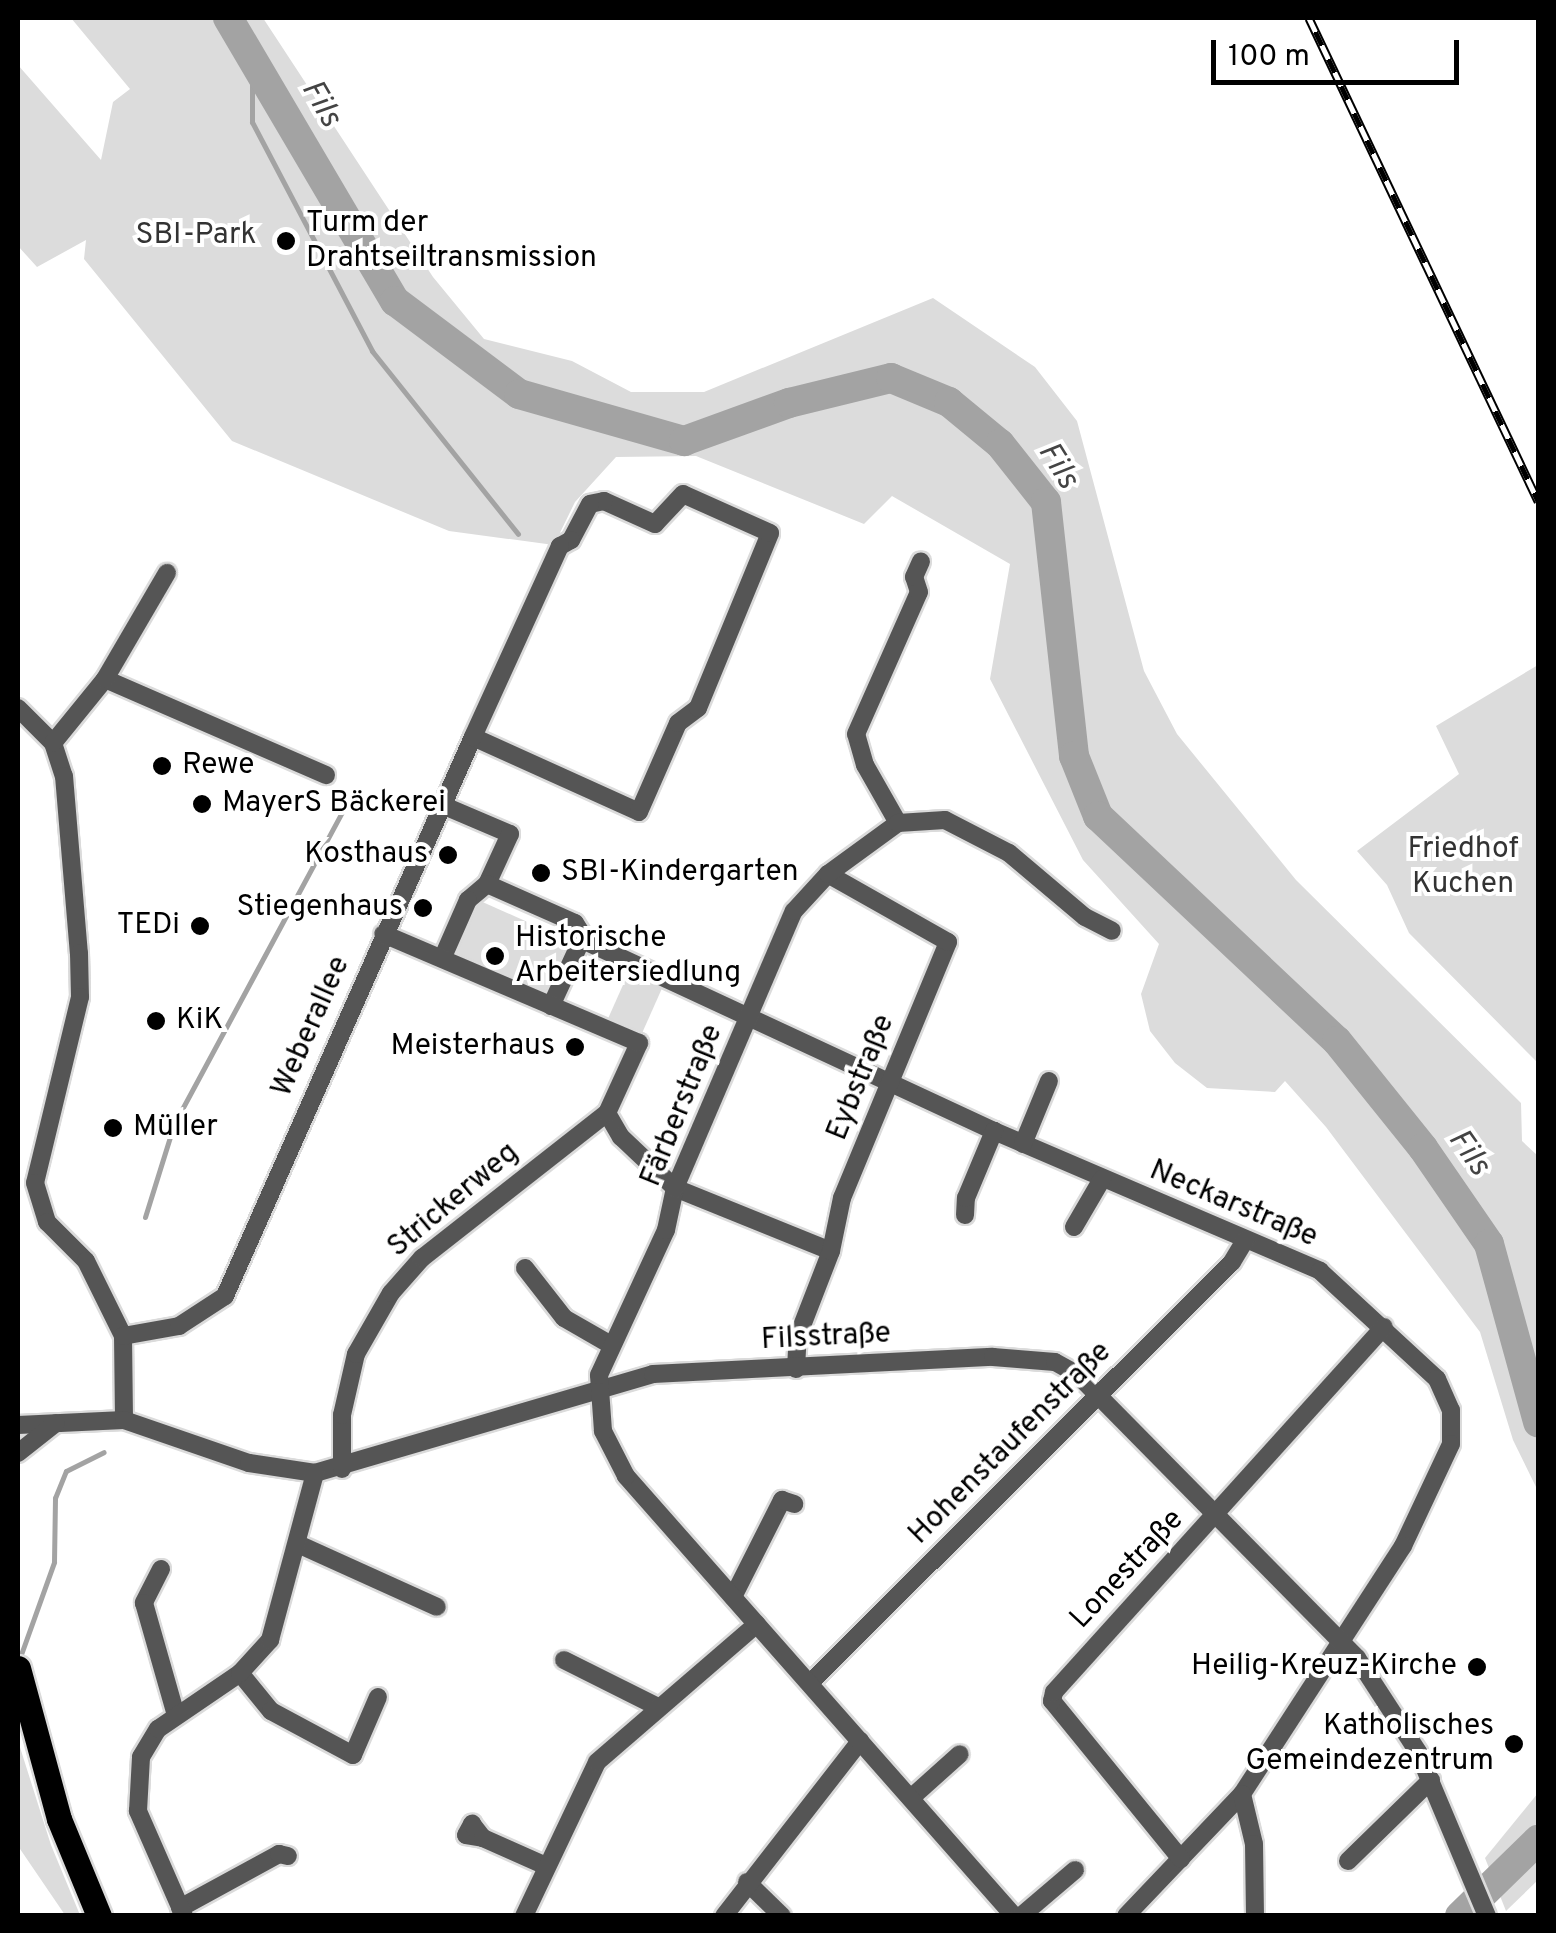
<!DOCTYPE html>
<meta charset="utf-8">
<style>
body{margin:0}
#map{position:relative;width:1556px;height:1933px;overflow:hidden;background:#fff;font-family:Overpass,sans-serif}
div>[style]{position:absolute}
.green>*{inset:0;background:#dcdcdc;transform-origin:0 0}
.stream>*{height:5px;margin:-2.5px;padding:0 2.5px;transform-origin:2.5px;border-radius:2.5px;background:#a3a3a3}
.river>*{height:30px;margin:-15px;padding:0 15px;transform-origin:15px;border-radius:15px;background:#a3a3a3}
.roads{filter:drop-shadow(2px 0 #dbdbdb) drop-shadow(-2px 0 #dbdbdb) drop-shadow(0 2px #dbdbdb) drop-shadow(0 -2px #dbdbdb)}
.minor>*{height:18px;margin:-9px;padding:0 9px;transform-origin:9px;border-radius:9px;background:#555}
.primary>*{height:25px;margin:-12.5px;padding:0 12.5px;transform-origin:12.5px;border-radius:12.5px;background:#000}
.rail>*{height:9px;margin-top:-4.5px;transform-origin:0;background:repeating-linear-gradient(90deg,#fff 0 15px,#000 0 30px);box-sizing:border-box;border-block:2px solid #000}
.dots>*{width:28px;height:28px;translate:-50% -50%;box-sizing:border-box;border:5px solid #fff;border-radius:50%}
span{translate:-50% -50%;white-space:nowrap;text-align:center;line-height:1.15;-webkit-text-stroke:8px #fff;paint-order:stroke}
.poi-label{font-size:30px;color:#000}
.left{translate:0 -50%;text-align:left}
.right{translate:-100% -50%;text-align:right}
.park-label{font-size:30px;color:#333}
.street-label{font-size:30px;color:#000}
.water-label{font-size:32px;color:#444;font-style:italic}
.frame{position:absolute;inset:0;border:20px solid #000;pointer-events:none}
.scale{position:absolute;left:1211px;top:40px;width:248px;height:45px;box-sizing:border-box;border:5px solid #000;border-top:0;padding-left:12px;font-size:30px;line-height:35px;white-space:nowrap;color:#000;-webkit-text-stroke:8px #fff;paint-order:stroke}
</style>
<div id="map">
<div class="green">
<i style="clip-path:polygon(71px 18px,263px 18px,433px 277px,484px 339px,572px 361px,631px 392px,704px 392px,933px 298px,1035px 367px,1077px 421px,1144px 671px,1177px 734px,1296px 880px,1521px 1103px,1522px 1141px,1538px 1156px,1538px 1491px,1513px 1440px,1480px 1332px,1326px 1127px,1285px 1081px,1275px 1092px,1207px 1088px,1175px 1063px,1150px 1031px,1141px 994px,1159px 944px,1083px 860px,990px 679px,1010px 564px,892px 496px,864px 524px,696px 456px,616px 457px,575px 502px,554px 545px,449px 531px,232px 441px,84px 259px,86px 240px,37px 267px,18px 246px,18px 65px,101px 160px,113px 102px,130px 89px)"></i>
<i style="clip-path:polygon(1538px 665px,1538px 1063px,1409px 933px,1387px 885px,1357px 851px,1459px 774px,1436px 726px)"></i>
<i style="left:478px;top:900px;width:99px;height:59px;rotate:24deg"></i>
<i style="left:631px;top:967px;width:37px;height:58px;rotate:24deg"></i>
<i style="clip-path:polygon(18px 1741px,51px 1845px,80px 1915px,65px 1915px,18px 1846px)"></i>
<i style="clip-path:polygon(1538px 1793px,1538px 1880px,1506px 1911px,1485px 1858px)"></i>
</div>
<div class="stream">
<i style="left:252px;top:57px;width:65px;rotate:90deg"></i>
<i style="left:252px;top:122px;width:259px;rotate:62.3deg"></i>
<i style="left:372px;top:351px;width:234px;rotate:51.4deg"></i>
<i style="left:145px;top:1217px;width:97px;rotate:-72.7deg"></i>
<i style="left:174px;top:1124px;width:354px;rotate:-61.7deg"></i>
<i style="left:19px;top:1660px;width:104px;rotate:-70.3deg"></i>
<i style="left:54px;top:1562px;width:64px;rotate:-89.1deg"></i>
<i style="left:55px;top:1498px;width:29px;rotate:-68deg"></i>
<i style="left:66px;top:1471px;width:42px;rotate:-26.6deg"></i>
</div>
<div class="river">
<i style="left:228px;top:18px;width:329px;rotate:59.5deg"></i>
<i style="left:395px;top:301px;width:155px;rotate:36.9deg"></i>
<i style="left:519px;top:394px;width:172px;rotate:15.9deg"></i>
<i style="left:684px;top:441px;width:112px;rotate:-19.9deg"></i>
<i style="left:789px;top:403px;width:105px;rotate:-13.8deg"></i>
<i style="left:891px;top:378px;width:63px;rotate:22.5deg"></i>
<i style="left:949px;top:402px;width:66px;rotate:39.5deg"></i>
<i style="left:1000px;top:444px;width:74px;rotate:51.6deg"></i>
<i style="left:1046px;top:502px;width:256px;rotate:83.7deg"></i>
<i style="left:1074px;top:756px;width:65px;rotate:68.2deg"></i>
<i style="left:1098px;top:816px;width:328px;rotate:43.3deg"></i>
<i style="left:1337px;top:1041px;width:137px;rotate:51.2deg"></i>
<i style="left:1423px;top:1148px;width:116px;rotate:55.5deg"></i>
<i style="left:1489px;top:1244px;width:185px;rotate:74.6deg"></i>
<i style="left:1460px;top:1916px;width:109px;rotate:-44.3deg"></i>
</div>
<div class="roads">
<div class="minor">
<i style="left:105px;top:679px;width:241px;rotate:23.5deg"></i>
<i style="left:18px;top:708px;width:49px;rotate:45deg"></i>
<i style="left:53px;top:743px;width:35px;rotate:72deg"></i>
<i style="left:64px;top:776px;width:178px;rotate:85.2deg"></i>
<i style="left:79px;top:953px;width:44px;rotate:88.7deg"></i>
<i style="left:80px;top:997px;width:191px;rotate:103.6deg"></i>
<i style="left:35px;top:1183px;width:41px;rotate:72.9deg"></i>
<i style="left:47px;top:1222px;width:55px;rotate:45deg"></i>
<i style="left:86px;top:1261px;width:84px;rotate:63.7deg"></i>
<i style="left:123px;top:1336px;width:84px;rotate:89.3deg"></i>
<i style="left:53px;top:743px;width:82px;rotate:-50.9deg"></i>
<i style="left:105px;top:679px;width:123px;rotate:-59.7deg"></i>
<i style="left:442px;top:805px;width:74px;rotate:23.1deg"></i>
<i style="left:510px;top:834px;width:55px;rotate:114.7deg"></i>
<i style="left:487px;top:884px;width:25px;rotate:140deg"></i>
<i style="left:468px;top:900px;width:64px;rotate:113.8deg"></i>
<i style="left:898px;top:823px;width:67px;rotate:-119.6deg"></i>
<i style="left:865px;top:765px;width:32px;rotate:-106deg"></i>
<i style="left:856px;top:734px;width:155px;rotate:-66.1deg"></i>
<i style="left:919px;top:592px;width:16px;rotate:-108deg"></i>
<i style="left:914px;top:577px;width:17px;rotate:-66deg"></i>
<i style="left:487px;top:884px;width:96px;rotate:23.9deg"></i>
<i style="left:575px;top:923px;width:22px;rotate:58deg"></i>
<i style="left:587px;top:942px;width:449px;rotate:24.9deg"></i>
<i style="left:994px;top:1131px;width:355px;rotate:23.2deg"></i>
<i style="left:1320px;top:1271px;width:159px;rotate:42.7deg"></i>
<i style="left:1437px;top:1379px;width:34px;rotate:66deg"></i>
<i style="left:1451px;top:1410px;width:34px;rotate:90deg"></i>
<i style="left:1451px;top:1444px;width:113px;rotate:115.2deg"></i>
<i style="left:1403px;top:1546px;width:296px;rotate:123deg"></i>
<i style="left:1242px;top:1794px;width:168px;rotate:133.6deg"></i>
<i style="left:551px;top:1006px;width:74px;rotate:-65.2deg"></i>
<i style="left:607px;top:1113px;width:28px;rotate:60deg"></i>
<i style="left:621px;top:1137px;width:74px;rotate:43.4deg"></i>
<i style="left:675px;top:1188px;width:168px;rotate:22deg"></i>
<i style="left:1023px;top:1144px;width:68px;rotate:-67.6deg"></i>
<i style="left:965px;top:1215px;width:17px;rotate:-87deg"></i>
<i style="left:966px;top:1198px;width:73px;rotate:-67.3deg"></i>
<i style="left:1074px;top:1227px;width:56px;rotate:-59.7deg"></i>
<i style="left:525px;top:1268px;width:63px;rotate:52deg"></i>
<i style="left:564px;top:1318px;width:54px;rotate:29.9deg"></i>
<i style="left:123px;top:1336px;width:57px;rotate:-10.1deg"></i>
<i style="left:179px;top:1326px;width:55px;rotate:-33.1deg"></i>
<i style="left:225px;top:1296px;width:612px;rotate:-66.08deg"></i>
<i style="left:473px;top:737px;width:182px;rotate:24.3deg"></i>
<i style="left:639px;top:812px;width:97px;rotate:-66.3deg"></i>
<i style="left:678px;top:723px;width:25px;rotate:-37deg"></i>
<i style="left:698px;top:708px;width:189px;rotate:-67.6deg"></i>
<i style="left:770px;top:533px;width:95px;rotate:-155.9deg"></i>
<i style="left:683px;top:494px;width:41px;rotate:133deg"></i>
<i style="left:655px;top:524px;width:56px;rotate:-155.7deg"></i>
<i style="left:604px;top:501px;width:14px;rotate:168deg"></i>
<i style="left:590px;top:504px;width:41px;rotate:117.8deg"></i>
<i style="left:571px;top:540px;width:13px;rotate:151deg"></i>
<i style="left:560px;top:546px;width:210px;rotate:114.5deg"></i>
<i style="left:796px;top:1369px;width:33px;rotate:-87deg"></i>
<i style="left:798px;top:1336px;width:91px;rotate:-68.8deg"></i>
<i style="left:831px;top:1251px;width:54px;rotate:-78.3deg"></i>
<i style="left:842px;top:1198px;width:277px;rotate:-67.5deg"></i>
<i style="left:948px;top:942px;width:138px;rotate:-150.5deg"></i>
<i style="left:18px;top:1425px;width:106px;rotate:-2.7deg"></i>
<i style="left:124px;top:1420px;width:132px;rotate:19deg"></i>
<i style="left:249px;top:1463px;width:67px;rotate:8.6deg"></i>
<i style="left:315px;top:1473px;width:352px;rotate:-16.3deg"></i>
<i style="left:653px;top:1374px;width:340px;rotate:-2.9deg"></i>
<i style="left:993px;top:1357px;width:62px;rotate:4.6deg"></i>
<i style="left:1055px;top:1362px;width:26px;rotate:29deg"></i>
<i style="left:1078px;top:1375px;width:397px;rotate:45.4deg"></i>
<i style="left:1357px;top:1658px;width:112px;rotate:57deg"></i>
<i style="left:1418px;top:1752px;width:178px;rotate:67.2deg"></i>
<i style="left:18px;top:1453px;width:48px;rotate:-38.3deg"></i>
<i style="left:342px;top:1469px;width:54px;rotate:-90deg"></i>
<i style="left:342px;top:1415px;width:63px;rotate:-77.1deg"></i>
<i style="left:356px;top:1354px;width:70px;rotate:-60.2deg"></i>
<i style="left:391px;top:1293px;width:47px;rotate:-48.5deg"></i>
<i style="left:422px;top:1258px;width:235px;rotate:-38.1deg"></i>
<i style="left:607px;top:1113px;width:77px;rotate:-65.4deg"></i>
<i style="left:639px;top:1043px;width:278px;rotate:-156.9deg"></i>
<i style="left:300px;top:1545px;width:150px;rotate:24.3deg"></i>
<i style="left:161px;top:1569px;width:38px;rotate:117deg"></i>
<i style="left:144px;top:1603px;width:116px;rotate:74.1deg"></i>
<i style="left:733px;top:1597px;width:109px;rotate:-63.2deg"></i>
<i style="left:782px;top:1500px;width:13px;rotate:18deg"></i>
<i style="left:564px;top:1660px;width:103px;rotate:26.6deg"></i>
<i style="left:240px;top:1673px;width:49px;rotate:50.8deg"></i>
<i style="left:271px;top:1711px;width:93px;rotate:28.2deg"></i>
<i style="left:353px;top:1755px;width:63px;rotate:-66.7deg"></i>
<i style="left:810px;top:1683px;width:596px;rotate:-44.93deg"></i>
<i style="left:1232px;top:1262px;width:26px;rotate:-59deg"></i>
<i style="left:1242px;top:1794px;width:51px;rotate:76.5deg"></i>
<i style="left:1254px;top:1844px;width:72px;rotate:89.2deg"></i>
<i style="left:912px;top:1797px;width:64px;rotate:-41.9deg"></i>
<i style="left:483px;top:1838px;width:17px;rotate:-170deg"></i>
<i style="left:466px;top:1835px;width:13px;rotate:-61deg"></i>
<i style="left:472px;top:1824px;width:18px;rotate:52deg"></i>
<i style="left:483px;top:1838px;width:69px;rotate:24deg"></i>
<i style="left:1181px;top:1859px;width:204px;rotate:-129.2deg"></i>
<i style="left:1052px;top:1701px;width:9px;rotate:-77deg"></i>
<i style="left:1054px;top:1692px;width:492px;rotate:-47.9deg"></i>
<i style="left:1348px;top:1861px;width:116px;rotate:-44.3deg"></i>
<i style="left:747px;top:1882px;width:49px;rotate:44.2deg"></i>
<i style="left:180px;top:1908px;width:113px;rotate:-28.6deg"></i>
<i style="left:279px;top:1854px;width:9px;rotate:13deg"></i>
<i style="left:184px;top:1916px;width:115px;rotate:-113.7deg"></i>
<i style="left:138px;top:1811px;width:54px;rotate:-86.8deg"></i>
<i style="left:141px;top:1757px;width:33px;rotate:-59deg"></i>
<i style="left:158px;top:1729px;width:99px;rotate:-34.3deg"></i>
<i style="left:240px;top:1673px;width:45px;rotate:-47.7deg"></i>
<i style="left:270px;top:1640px;width:173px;rotate:-74.9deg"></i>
<i style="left:524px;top:1916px;width:170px;rotate:-64.6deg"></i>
<i style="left:597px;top:1762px;width:211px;rotate:-40.8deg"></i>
<i style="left:724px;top:1916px;width:222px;rotate:-52.1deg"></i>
<i style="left:1014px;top:1916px;width:587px;rotate:-131.41deg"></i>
<i style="left:626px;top:1476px;width:51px;rotate:-117.1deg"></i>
<i style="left:603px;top:1431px;width:56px;rotate:-94.1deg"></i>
<i style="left:599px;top:1375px;width:160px;rotate:-65.2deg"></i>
<i style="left:666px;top:1230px;width:43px;rotate:-77.9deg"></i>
<i style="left:675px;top:1188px;width:301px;rotate:-66.8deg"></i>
<i style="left:794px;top:911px;width:50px;rotate:-47.4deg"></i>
<i style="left:828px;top:874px;width:87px;rotate:-36.1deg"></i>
<i style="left:898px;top:823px;width:47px;rotate:-3.7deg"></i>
<i style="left:945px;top:820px;width:72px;rotate:27.3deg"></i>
<i style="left:1009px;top:853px;width:99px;rotate:40.1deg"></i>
<i style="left:1085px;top:917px;width:30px;rotate:27deg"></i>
<i style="left:1021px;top:1916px;width:71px;rotate:-40.4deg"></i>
</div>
<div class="primary">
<i style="left:18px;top:1668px;width:156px;rotate:74.8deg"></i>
<i style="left:59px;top:1819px;width:105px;rotate:67.6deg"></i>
</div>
</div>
<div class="rail">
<i style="left:1309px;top:18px;width:535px;rotate:64.63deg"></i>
</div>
<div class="dots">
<i style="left:286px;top:241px;background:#000"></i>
<i style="left:162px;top:766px;background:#000"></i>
<i style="left:202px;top:804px;background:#000"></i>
<i style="left:448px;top:855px;background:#000"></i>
<i style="left:541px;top:873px;background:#000"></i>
<i style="left:423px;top:908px;background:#000"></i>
<i style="left:200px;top:926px;background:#000"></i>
<i style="left:495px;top:956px;background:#000"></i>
<i style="left:156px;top:1021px;background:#000"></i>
<i style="left:575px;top:1047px;background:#000"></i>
<i style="left:113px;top:1128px;background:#000"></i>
<i style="left:1477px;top:1667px;background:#000"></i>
<i style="left:1514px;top:1744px;background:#000"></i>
</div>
<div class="poi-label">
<span class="left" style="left:306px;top:241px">Turm der<br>Drahtseiltransmission</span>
<span class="left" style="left:182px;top:766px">Rewe</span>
<span class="left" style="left:222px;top:804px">MayerS Bäckerei</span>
<span class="right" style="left:428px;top:855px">Kosthaus</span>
<span class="left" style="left:561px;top:873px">SBI-Kindergarten</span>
<span class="right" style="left:403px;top:908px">Stiegenhaus</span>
<span class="right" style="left:180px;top:926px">TEDi</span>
<span class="left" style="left:515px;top:956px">Historische<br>Arbeitersiedlung</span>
<span class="left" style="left:176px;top:1021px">KiK</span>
<span class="right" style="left:555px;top:1047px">Meisterhaus</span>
<span class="left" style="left:133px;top:1128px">Müller</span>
<span class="right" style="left:1457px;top:1667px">Heilig-Kreuz-Kirche</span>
<span class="right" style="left:1494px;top:1744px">Katholisches<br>Gemeindezentrum</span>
</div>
<div class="park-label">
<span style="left:196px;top:236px">SBI-Park</span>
<span style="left:1463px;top:867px">Friedhof<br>Kuchen</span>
</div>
<div class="street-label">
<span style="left:312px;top:1027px;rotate:-66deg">Weberallee</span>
<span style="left:862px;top:1078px;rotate:-68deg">Eybstraße</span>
<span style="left:683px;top:1106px;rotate:-68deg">Färberstraße</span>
<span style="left:454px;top:1201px;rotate:-40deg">Strickerweg</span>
<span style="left:1233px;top:1205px;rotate:23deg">Neckarstraße</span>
<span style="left:826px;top:1338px;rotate:-3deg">Filsstraße</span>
<span style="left:1011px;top:1444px;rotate:-45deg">Hohenstaufenstraße</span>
<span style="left:1128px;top:1570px;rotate:-47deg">Lonestraße</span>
</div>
<div class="water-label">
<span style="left:320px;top:104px;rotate:60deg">Fils</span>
<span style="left:1057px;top:466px;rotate:58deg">Fils</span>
<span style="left:1468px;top:1153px;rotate:55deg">Fils</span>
</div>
<div class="frame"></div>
<div class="scale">100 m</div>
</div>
